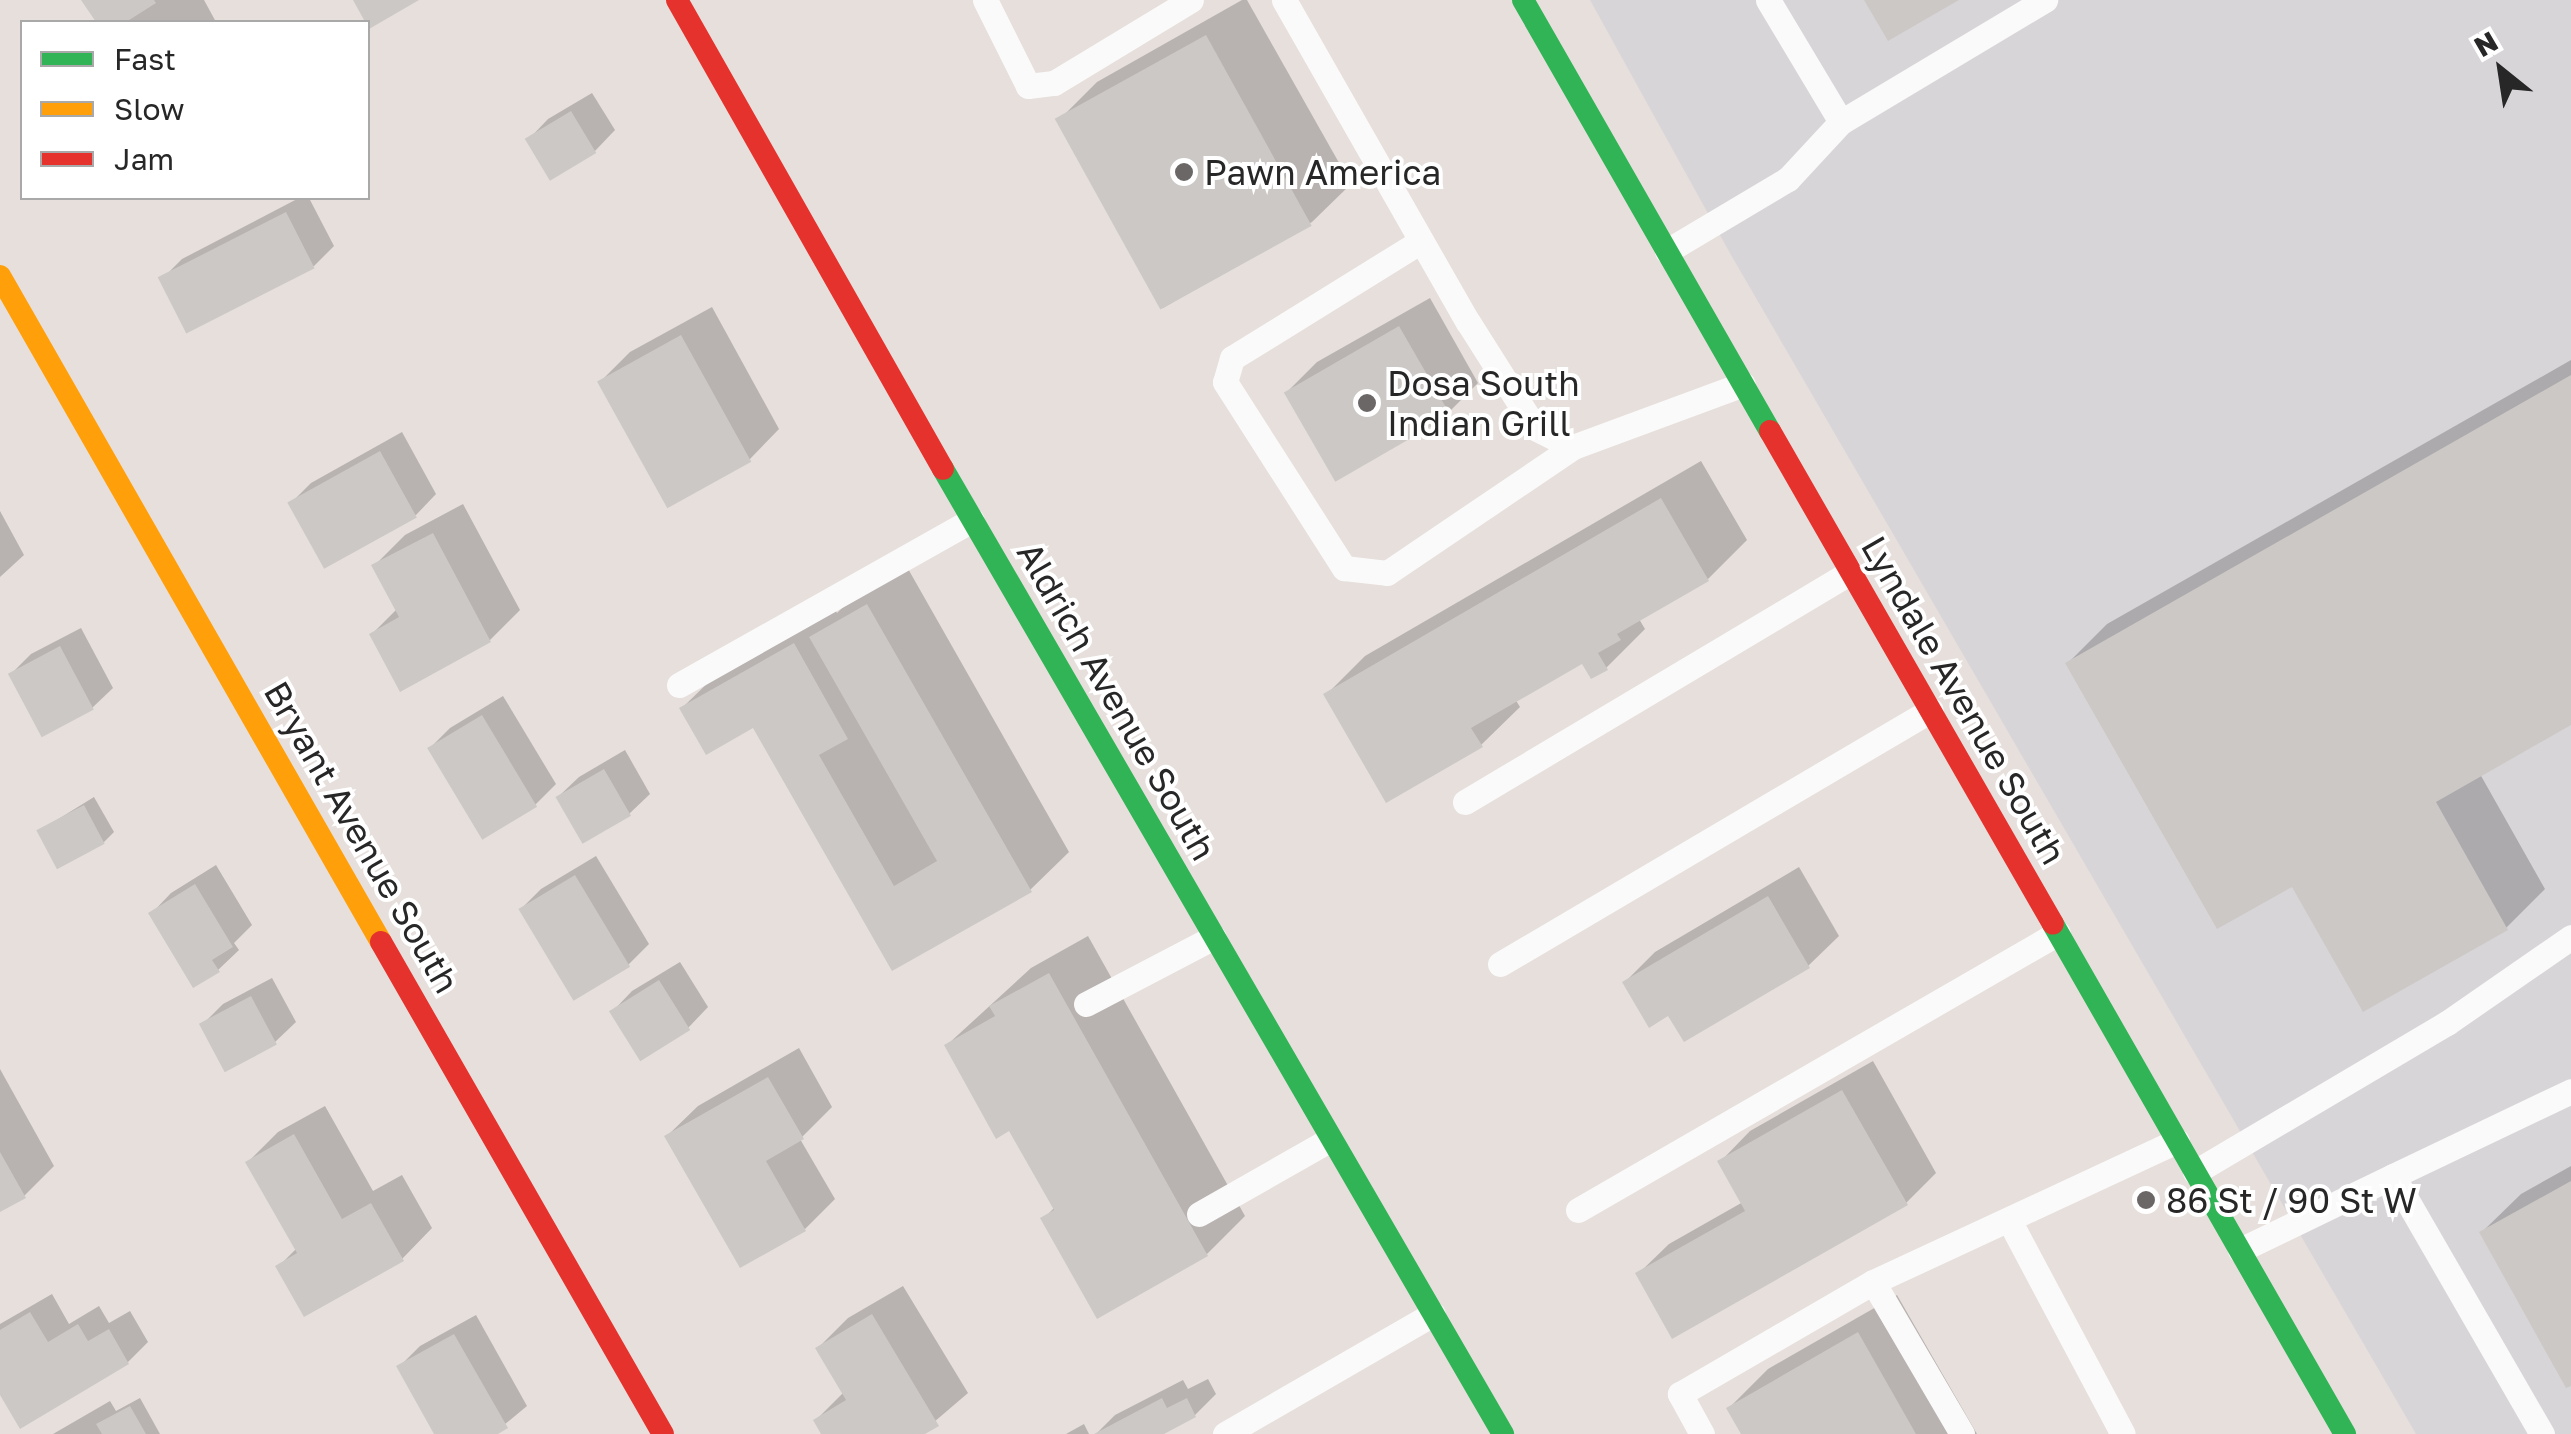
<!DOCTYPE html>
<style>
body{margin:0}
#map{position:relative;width:2571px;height:1434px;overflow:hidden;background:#e6dfdc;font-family:"Golos Text",sans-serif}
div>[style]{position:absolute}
.industrial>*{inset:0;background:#d8d5d8}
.shadow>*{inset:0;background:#0003}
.building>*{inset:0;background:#ccc8c6;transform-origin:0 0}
.lane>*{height:25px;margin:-12.5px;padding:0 12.5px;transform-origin:12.5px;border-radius:12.5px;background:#fbfafa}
.fast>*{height:22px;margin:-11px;padding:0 11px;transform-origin:11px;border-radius:11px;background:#30b455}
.slow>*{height:22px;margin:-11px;padding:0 11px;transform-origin:11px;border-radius:11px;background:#ff9f0a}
.jam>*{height:22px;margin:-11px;padding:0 11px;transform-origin:11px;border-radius:11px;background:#e5322d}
.dots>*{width:28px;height:28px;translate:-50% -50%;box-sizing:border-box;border:5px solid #fff;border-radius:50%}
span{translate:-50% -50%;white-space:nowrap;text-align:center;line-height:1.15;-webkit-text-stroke:8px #fff;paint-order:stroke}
.poi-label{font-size:35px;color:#272727}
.left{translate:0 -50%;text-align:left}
.street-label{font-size:35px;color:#272727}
.legend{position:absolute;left:20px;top:20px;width:350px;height:180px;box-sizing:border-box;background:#fff;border:2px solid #a9a9a9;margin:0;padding:12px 18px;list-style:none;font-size:30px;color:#272727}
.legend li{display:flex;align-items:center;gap:20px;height:50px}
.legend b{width:50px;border:2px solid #a9a9a9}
.north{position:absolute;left:2451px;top:20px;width:100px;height:100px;-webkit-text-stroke:8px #fff;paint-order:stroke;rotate:330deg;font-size:28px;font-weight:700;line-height:40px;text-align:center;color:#272727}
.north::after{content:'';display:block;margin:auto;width:35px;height:45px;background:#272727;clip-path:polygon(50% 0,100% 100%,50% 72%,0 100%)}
</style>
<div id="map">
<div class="industrial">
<i style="clip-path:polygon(1590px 0,2571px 0,2571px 1434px,2416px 1434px,1731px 255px)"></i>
</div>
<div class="shadow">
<i style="clip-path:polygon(84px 0,204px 0,216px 22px,99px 22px)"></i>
<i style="clip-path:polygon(1242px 0,1247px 0,1351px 184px,1312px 222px,1163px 308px,1058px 121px,1097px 82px)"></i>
<i style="clip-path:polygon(592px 93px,615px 130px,595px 151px,528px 140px,548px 119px)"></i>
<i style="clip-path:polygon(299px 198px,309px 198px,334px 246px,314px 266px,162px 279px,182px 259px)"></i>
<i style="clip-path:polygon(1430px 298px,1478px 383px,1448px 413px,1287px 392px,1317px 362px)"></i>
<i style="clip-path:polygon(712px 307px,779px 429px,749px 460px,667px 504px,600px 382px,630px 352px)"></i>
<i style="clip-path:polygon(2571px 360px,2571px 722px,2480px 774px,2545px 889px,2506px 928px,2293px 884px,2068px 663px,2107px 624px)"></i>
<i style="clip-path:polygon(402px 432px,436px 494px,416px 515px,291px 503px,311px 483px)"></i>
<i style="clip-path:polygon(1701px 461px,1747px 540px,1708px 579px,1639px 619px,1645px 629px,1606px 668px,1583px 660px,1515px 699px,1520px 707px,1481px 745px,1326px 695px,1365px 656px)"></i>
<i style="clip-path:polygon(463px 504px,520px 610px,490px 640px,372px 634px,397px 609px,374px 566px,405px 535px)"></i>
<i style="clip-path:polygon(0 511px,24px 555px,0 577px)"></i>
<i style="clip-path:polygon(907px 567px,1069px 852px,1030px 890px,893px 968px,754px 725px,682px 708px,721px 670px,833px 606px,837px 613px,851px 599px)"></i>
<i style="clip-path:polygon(81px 628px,113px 688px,92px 708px,11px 674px,31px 654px)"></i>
<i style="clip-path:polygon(503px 696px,556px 784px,535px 805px,430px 748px,450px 728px)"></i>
<i style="clip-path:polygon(625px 750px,650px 794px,629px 814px,558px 797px,579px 777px)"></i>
<i style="clip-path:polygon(94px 797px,114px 832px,104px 842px,39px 831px)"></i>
<i style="clip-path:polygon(596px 856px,649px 944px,628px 965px,521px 909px,541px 889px)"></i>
<i style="clip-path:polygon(216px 865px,252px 925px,234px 943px,239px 950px,218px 970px,151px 914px,171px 893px)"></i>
<i style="clip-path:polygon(1799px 867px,1839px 936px,1808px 966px,1669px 1013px,1625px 982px,1655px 952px)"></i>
<i style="clip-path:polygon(1088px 936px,1245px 1216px,1207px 1254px,1044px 1218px,1055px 1207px,1010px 1128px,947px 1045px,1031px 968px)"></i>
<i style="clip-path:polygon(680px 962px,708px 1007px,688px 1028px,612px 1012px,632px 991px)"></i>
<i style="clip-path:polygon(272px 978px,296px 1022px,275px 1042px,202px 1025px,223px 1004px)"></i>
<i style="clip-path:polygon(799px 1048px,832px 1107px,800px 1139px,835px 1199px,805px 1229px,667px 1136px,698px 1106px)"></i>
<i style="clip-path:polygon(1873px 1061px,1936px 1173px,1906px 1203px,1638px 1274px,1669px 1244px,1743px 1202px,1720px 1162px,1750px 1131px)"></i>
<i style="clip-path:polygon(0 1069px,54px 1166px,24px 1196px,0 1209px)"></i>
<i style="clip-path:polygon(325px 1106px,373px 1191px,402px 1175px,432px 1228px,402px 1259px,278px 1267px,297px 1248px,248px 1162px,278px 1132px)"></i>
<i style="clip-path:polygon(2571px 1166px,2571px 1383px,2482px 1232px,2521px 1194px)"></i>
<i style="clip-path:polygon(903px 1286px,968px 1393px,920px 1434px,824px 1434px,816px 1420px,844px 1392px,818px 1348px,848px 1318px)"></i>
<i style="clip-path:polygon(52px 1294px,69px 1324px,99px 1306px,109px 1323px,130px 1311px,148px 1342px,128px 1362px,0 1390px,0 1324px)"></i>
<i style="clip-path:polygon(1897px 1295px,1977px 1434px,1744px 1434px,1729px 1408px,1768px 1369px)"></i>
<i style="clip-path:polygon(476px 1315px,527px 1406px,493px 1434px,437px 1434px,399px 1367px,420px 1346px)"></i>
<i style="clip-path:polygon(1208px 1379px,1216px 1394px,1195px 1415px,1159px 1434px,1096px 1434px,1115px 1415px,1183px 1380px,1188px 1389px)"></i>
<i style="clip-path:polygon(140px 1398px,160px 1434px,53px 1434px,110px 1401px,116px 1411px)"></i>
<i style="clip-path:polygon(1084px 1424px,1089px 1434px,1066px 1434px)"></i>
</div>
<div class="building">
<i style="clip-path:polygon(81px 0,154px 0,156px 3px,126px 22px,96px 22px)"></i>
<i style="clip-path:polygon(353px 0,419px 0,369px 29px)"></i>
<i style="clip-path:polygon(1864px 0,1959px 0,1888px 41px)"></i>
<i style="left:1206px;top:35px;width:218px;height:173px;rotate:61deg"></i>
<i style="left:571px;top:111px;width:49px;height:54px;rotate:59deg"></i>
<i style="left:286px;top:212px;width:63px;height:144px;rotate:63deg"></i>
<i style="left:1399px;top:326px;width:103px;height:133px;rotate:60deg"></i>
<i style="left:681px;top:335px;width:145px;height:96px;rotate:61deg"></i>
<i style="clip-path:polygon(2571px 375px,2571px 725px,2436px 802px,2508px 930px,2363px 1012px,2292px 887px,2217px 929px,2065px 663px)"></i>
<i style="left:380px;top:451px;width:76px;height:106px;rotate:61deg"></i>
<i style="clip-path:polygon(1661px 498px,1709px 581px,1617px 634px,1621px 640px,1598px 653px,1608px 670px,1591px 679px,1582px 664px,1471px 728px,1483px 747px,1386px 803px,1323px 694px)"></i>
<i style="clip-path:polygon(433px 533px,491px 642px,400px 692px,369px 634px,399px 617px,371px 565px)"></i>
<i style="clip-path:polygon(867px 604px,1032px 892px,892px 971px,753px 728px,706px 755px,679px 708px,794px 643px,848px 739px,819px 755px,894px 886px,937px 861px,809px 637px)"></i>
<i style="left:60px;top:646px;width:72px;height:59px;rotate:62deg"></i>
<i style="left:482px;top:715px;width:107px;height:64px;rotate:59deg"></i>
<i style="left:604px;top:769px;width:54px;height:56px;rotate:60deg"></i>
<i style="left:84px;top:805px;width:44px;height:54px;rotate:62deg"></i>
<i style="left:575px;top:875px;width:107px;height:66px;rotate:59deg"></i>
<i style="clip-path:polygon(195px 884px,233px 947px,212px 960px,220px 972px,193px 988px,148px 913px)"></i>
<i style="clip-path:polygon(1768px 896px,1810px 968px,1684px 1042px,1668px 1016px,1649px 1028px,1622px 982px)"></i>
<i style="clip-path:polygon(1049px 973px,1208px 1256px,1097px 1319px,1040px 1218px,1054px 1210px,1009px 1131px,996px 1139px,944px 1045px,995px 1016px,989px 1006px)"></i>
<i style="left:659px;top:980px;width:59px;height:59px;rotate:58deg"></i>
<i style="left:251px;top:996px;width:55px;height:59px;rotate:62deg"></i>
<i style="clip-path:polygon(768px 1077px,804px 1139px,766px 1161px,806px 1231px,740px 1268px,664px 1136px)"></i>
<i style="clip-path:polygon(1842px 1090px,1908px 1205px,1672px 1339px,1635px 1273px,1745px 1211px,1717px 1161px)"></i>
<i style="clip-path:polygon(294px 1134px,342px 1219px,371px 1203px,404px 1261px,304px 1317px,275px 1266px,297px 1253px,245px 1162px)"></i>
<i style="clip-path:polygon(0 1152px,26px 1198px,0 1212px)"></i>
<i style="clip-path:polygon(2571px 1181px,2571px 1386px,2566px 1388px,2479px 1232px)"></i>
<i style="clip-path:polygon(30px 1312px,48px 1342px,78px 1324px,88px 1341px,109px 1329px,129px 1364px,20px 1429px,0 1395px,0 1330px)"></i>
<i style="clip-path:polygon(872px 1314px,939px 1426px,925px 1434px,821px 1434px,813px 1420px,846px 1400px,815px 1348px)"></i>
<i style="clip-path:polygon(1858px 1332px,1916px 1434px,1741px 1434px,1726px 1408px)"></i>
<i style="clip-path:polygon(454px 1334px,508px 1428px,498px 1434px,434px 1434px,396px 1366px)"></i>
<i style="clip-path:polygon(1162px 1398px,1167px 1408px,1187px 1398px,1196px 1417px,1164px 1434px,1094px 1434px)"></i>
<i style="clip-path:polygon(130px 1406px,146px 1434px,102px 1434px,96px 1424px)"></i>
</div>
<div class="lane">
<i style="left:985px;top:0;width:96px;rotate:63.4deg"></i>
<i style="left:1028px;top:86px;width:26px;rotate:-7deg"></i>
<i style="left:1054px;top:83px;width:160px;rotate:-31.2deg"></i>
<i style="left:1284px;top:0;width:371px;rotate:60.3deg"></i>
<i style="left:1468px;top:322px;width:125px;rotate:57.7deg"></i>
<i style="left:1535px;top:428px;width:42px;rotate:26.6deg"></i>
<i style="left:1573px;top:447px;width:181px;rotate:-20.3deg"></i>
<i style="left:1768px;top:0;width:142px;rotate:59.1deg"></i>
<i style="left:1421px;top:241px;width:222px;rotate:148.2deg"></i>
<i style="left:1232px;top:358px;width:25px;rotate:106deg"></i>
<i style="left:1225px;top:382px;width:221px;rotate:57.4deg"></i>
<i style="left:1344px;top:568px;width:43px;rotate:6.6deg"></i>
<i style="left:1387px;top:573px;width:225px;rotate:-34.1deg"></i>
<i style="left:1667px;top:251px;width:141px;rotate:-30.8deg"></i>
<i style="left:1788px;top:179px;width:78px;rotate:-47.1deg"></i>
<i style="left:1841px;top:122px;width:238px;rotate:-30.9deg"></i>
<i style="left:679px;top:685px;width:336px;rotate:-29.4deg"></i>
<i style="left:1465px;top:802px;width:449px;rotate:-30.8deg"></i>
<i style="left:1500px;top:964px;width:500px;rotate:-30.51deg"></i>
<i style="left:1086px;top:1004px;width:144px;rotate:-27.6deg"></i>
<i style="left:2195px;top:1172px;width:293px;rotate:-30.6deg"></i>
<i style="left:2447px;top:1023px;width:151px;rotate:-34.7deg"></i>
<i style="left:2393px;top:1176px;width:197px;rotate:-25.5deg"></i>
<i style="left:1578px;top:1210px;width:554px;rotate:-29.99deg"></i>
<i style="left:1199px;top:1214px;width:150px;rotate:-29.6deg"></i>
<i style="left:2009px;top:1220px;width:242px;rotate:62deg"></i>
<i style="left:2240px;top:1250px;width:170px;rotate:-25.8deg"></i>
<i style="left:2393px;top:1176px;width:298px;rotate:60deg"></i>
<i style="left:1873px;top:1282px;width:176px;rotate:59.6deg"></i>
<i style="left:1225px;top:1434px;width:240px;rotate:-30deg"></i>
<i style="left:1702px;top:1434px;width:46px;rotate:-118.8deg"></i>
<i style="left:1680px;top:1394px;width:223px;rotate:-30.1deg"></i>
<i style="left:1873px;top:1282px;width:335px;rotate:-24.9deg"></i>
</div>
<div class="fast">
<i style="left:1523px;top:0;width:497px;rotate:60.2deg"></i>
<i style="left:943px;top:469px;width:1116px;rotate:59.87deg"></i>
<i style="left:2053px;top:924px;width:588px;rotate:60.21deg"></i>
</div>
<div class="slow">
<i style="left:0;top:276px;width:767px;rotate:60.23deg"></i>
</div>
<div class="jam">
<i style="left:677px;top:0;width:539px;rotate:60.44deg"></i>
<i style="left:1770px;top:431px;width:568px;rotate:60.14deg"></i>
<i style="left:381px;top:942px;width:567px;rotate:60.18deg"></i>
</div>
<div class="dots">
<i style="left:1184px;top:172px;background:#6a6766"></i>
<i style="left:1367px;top:403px;background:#6a6766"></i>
<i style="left:2146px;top:1200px;background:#6a6766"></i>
</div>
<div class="poi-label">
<span class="left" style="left:1204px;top:172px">Pawn America</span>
<span class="left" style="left:1387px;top:403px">Dosa South<br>Indian Grill</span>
<span class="left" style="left:2166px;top:1200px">86 St / 90 St W</span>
</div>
<div class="street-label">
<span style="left:1964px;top:700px;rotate:60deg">Lyndale Avenue South</span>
<span style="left:1117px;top:701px;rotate:60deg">Aldrich Avenue South</span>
<span style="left:362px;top:837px;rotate:60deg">Bryant Avenue South</span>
</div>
<ul class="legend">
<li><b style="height:12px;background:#30b455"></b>Fast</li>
<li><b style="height:12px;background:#ff9f0a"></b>Slow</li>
<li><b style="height:12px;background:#e5322d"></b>Jam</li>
</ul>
<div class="north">N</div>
</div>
